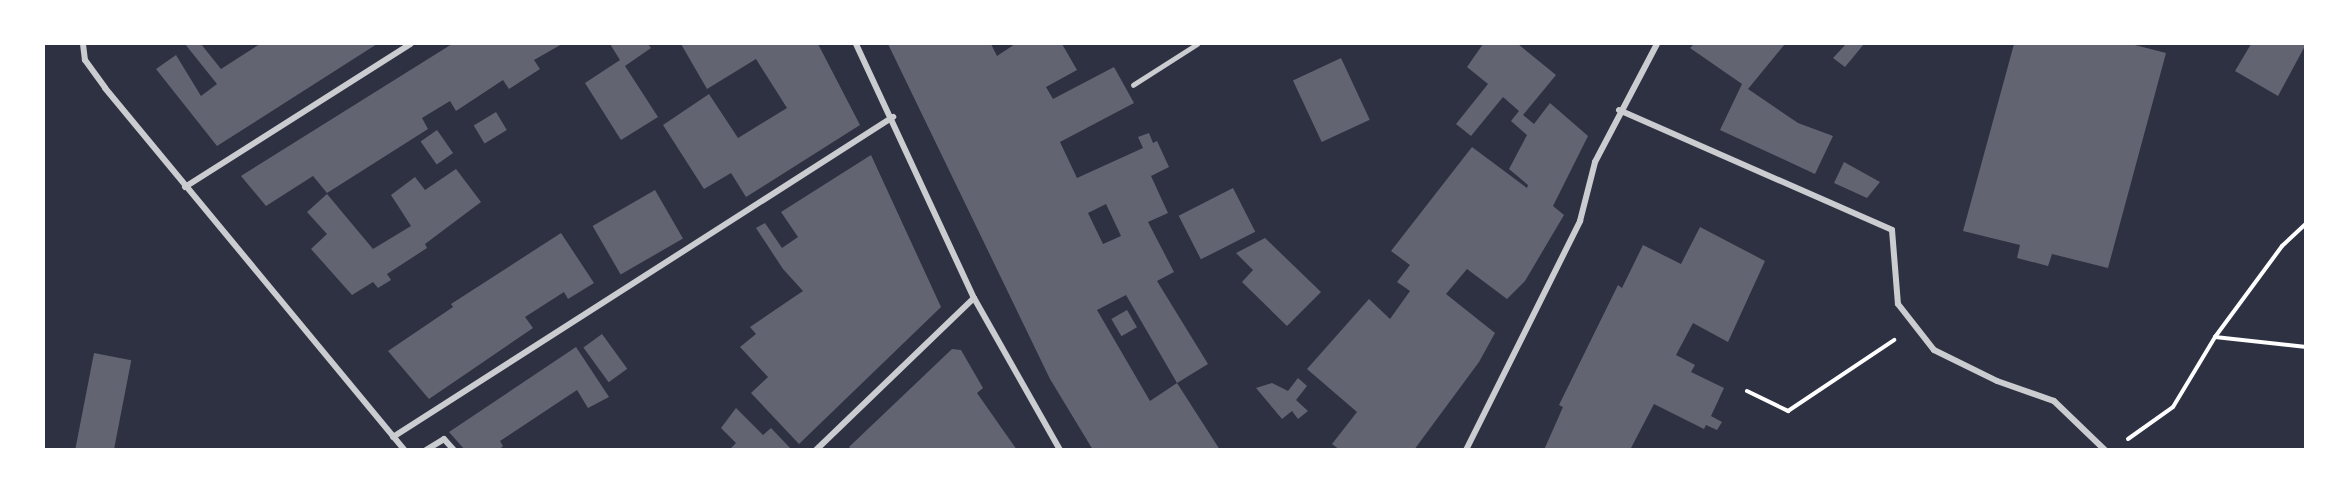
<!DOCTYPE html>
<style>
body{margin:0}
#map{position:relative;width:2349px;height:493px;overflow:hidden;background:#2d3142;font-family:Poppins,sans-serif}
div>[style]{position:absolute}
.building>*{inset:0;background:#626471;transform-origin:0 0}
.path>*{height:4px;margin:-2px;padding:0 2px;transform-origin:2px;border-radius:2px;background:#fff}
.service>*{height:4.5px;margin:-2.25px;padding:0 2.25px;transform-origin:2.25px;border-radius:2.25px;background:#caccd0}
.minor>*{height:6px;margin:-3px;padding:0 3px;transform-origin:3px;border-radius:3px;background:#caccd0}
span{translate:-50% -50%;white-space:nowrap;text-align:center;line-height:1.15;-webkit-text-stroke:5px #fff;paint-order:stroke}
.frame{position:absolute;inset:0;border:45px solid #fff;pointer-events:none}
</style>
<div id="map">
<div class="building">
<i style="clip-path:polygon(185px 44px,201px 44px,221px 69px,260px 44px,377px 44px,217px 146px,156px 69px,176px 55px,201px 96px,217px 84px)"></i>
<i style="clip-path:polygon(452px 44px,562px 44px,534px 60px,540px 69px,509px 89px,503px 80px,456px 111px,450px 101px,422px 118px,428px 129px,327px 193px,313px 176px,266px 206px,241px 176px)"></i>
<i style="clip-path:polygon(610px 44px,648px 44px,651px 48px,625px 66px,658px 117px,621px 140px,585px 83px,620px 60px)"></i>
<i style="clip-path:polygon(681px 44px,818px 44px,860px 125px,746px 197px,731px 173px,704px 189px,663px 125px,709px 94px,738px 138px,787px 108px,756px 59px,707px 89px)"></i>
<i style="clip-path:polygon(evenodd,888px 44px,991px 44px,997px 56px,1015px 44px,1062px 44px,1077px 70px,1046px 87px,1053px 99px,1114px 67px,1134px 103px,1060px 142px,1077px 178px,1143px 148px,1138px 137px,1149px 133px,1153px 143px,1157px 141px,1169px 167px,1151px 176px,1168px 213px,1148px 222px,1174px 272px,1157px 281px,1208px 364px,1177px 383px,1126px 295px,1097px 310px,1150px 401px,1177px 383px,1220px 450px,1093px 450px,1050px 379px,888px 44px,1106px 204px,1121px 236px,1103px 244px,1088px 213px,1106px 204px)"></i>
<i style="clip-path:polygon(1483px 44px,1518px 44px,1556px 75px,1523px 115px,1534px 124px,1550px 103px,1588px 136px,1553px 206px,1564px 215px,1525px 281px,1507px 299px,1467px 269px,1446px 294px,1495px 333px,1479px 362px,1414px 450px,1340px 450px,1332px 444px,1357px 412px,1307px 369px,1369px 299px,1390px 319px,1410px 291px,1397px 282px,1410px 265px,1391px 251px,1472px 147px,1527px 188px,1528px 185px,1509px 169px,1527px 135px,1511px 121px,1519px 111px,1503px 97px,1471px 136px,1456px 124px,1488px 84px,1467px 67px)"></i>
<i style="clip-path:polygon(1694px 44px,1785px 44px,1748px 89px,1798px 123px,1833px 136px,1815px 174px,1720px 130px,1742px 84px,1690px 48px)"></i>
<i style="clip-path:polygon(1846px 44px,1864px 44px,1845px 67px,1833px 58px)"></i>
<i style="clip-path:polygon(2014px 44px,2131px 44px,2166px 53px,2108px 268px,2052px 254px,2048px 266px,2017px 258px,2020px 245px,1963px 231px)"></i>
<i style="clip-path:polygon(2251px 44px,2306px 44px,2278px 96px,2235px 71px)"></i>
<i style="left:1341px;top:58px;width:68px;height:53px;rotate:65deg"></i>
<i style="left:496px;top:112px;width:21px;height:26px;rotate:59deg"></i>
<i style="left:437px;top:130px;width:28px;height:20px;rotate:55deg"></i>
<i style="clip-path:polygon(871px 155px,941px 307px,799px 444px,751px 393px,768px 377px,740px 347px,756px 334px,750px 327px,803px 291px,783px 269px,756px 228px,765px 223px,782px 248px,798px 237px,781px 212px)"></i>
<i style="clip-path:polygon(1844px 162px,1880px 182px,1867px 198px,1834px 183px)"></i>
<i style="clip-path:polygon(456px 169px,481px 202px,425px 244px,427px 248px,387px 274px,391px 280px,378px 288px,373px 282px,352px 295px,311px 249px,327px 234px,307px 212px,327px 194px,373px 249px,411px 226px,391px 195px,415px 177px,425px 190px)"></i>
<i style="left:1233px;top:188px;width:49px;height:61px;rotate:63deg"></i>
<i style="left:655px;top:190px;width:56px;height:72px;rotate:60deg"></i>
<i style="clip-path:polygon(1700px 227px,1765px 261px,1728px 342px,1693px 323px,1676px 355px,1695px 365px,1691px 372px,1724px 388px,1711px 416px,1722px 422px,1717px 430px,1706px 425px,1704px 429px,1654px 404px,1630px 450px,1544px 450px,1563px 407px,1559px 405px,1618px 285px,1622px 288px,1643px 245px,1681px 264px)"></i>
<i style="clip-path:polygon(561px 233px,594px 283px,568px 299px,564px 292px,525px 317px,533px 328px,429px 399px,388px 351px,453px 307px,451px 304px)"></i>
<i style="clip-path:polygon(1265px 238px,1321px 292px,1287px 326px,1242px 282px,1253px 270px,1236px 253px)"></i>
<i style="left:1127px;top:310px;width:20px;height:18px;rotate:60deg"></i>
<i style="left:602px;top:334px;width:43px;height:23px;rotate:54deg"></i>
<i style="clip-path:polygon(576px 347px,609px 397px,588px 408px,577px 390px,500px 441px,503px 446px,499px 450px,465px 450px,449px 432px)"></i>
<i style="clip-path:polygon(952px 349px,961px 350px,983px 388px,977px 393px,1017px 450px,852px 450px,849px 447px)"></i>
<i style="left:94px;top:353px;width:38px;height:99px;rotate:11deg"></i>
<i style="clip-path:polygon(1298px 378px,1307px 386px,1296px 400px,1308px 411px,1298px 419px,1292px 411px,1282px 419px,1256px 388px,1272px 383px,1288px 391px)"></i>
<i style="clip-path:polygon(736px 408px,763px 435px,771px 428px,792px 450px,729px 450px,736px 443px,721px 428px)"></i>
</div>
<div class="path">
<i style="left:2215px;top:337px;width:92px;rotate:6.3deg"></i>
<i style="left:1747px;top:391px;width:46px;rotate:26deg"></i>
<i style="left:1788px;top:411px;width:128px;rotate:-33.8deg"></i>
<i style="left:2128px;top:439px;width:55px;rotate:-35.4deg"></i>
<i style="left:2173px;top:407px;width:82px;rotate:-59deg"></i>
<i style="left:2215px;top:337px;width:113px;rotate:-53.6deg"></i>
<i style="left:2282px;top:246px;width:33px;rotate:-43deg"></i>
</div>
<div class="service">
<i style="left:1133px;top:85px;width:76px;rotate:-32.6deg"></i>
</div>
<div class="minor">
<i style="left:83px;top:44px;width:16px;rotate:83deg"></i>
<i style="left:85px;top:60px;width:34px;rotate:54deg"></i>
<i style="left:105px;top:88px;width:470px;rotate:50.4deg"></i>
<i style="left:856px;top:44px;width:280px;rotate:65.1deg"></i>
<i style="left:974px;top:298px;width:175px;rotate:60.5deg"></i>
<i style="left:1619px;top:110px;width:298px;rotate:23.7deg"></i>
<i style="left:1892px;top:230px;width:74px;rotate:85.4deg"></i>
<i style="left:1898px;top:304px;width:58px;rotate:52deg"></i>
<i style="left:1934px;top:350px;width:70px;rotate:26.2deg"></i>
<i style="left:1997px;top:381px;width:60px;rotate:19.3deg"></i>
<i style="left:2054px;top:401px;width:71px;rotate:43.9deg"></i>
<i style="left:185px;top:187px;width:267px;rotate:-32.4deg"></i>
<i style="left:393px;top:437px;width:594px;rotate:-32.62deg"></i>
<i style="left:426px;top:450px;width:21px;rotate:-31deg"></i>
<i style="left:444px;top:439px;width:15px;rotate:48deg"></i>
<i style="left:816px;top:450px;width:219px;rotate:-43.9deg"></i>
<i style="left:1466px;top:450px;width:256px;rotate:-63.5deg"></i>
<i style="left:1580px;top:221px;width:61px;rotate:-75.7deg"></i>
<i style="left:1595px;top:162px;width:133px;rotate:-62.3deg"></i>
</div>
<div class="frame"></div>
</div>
